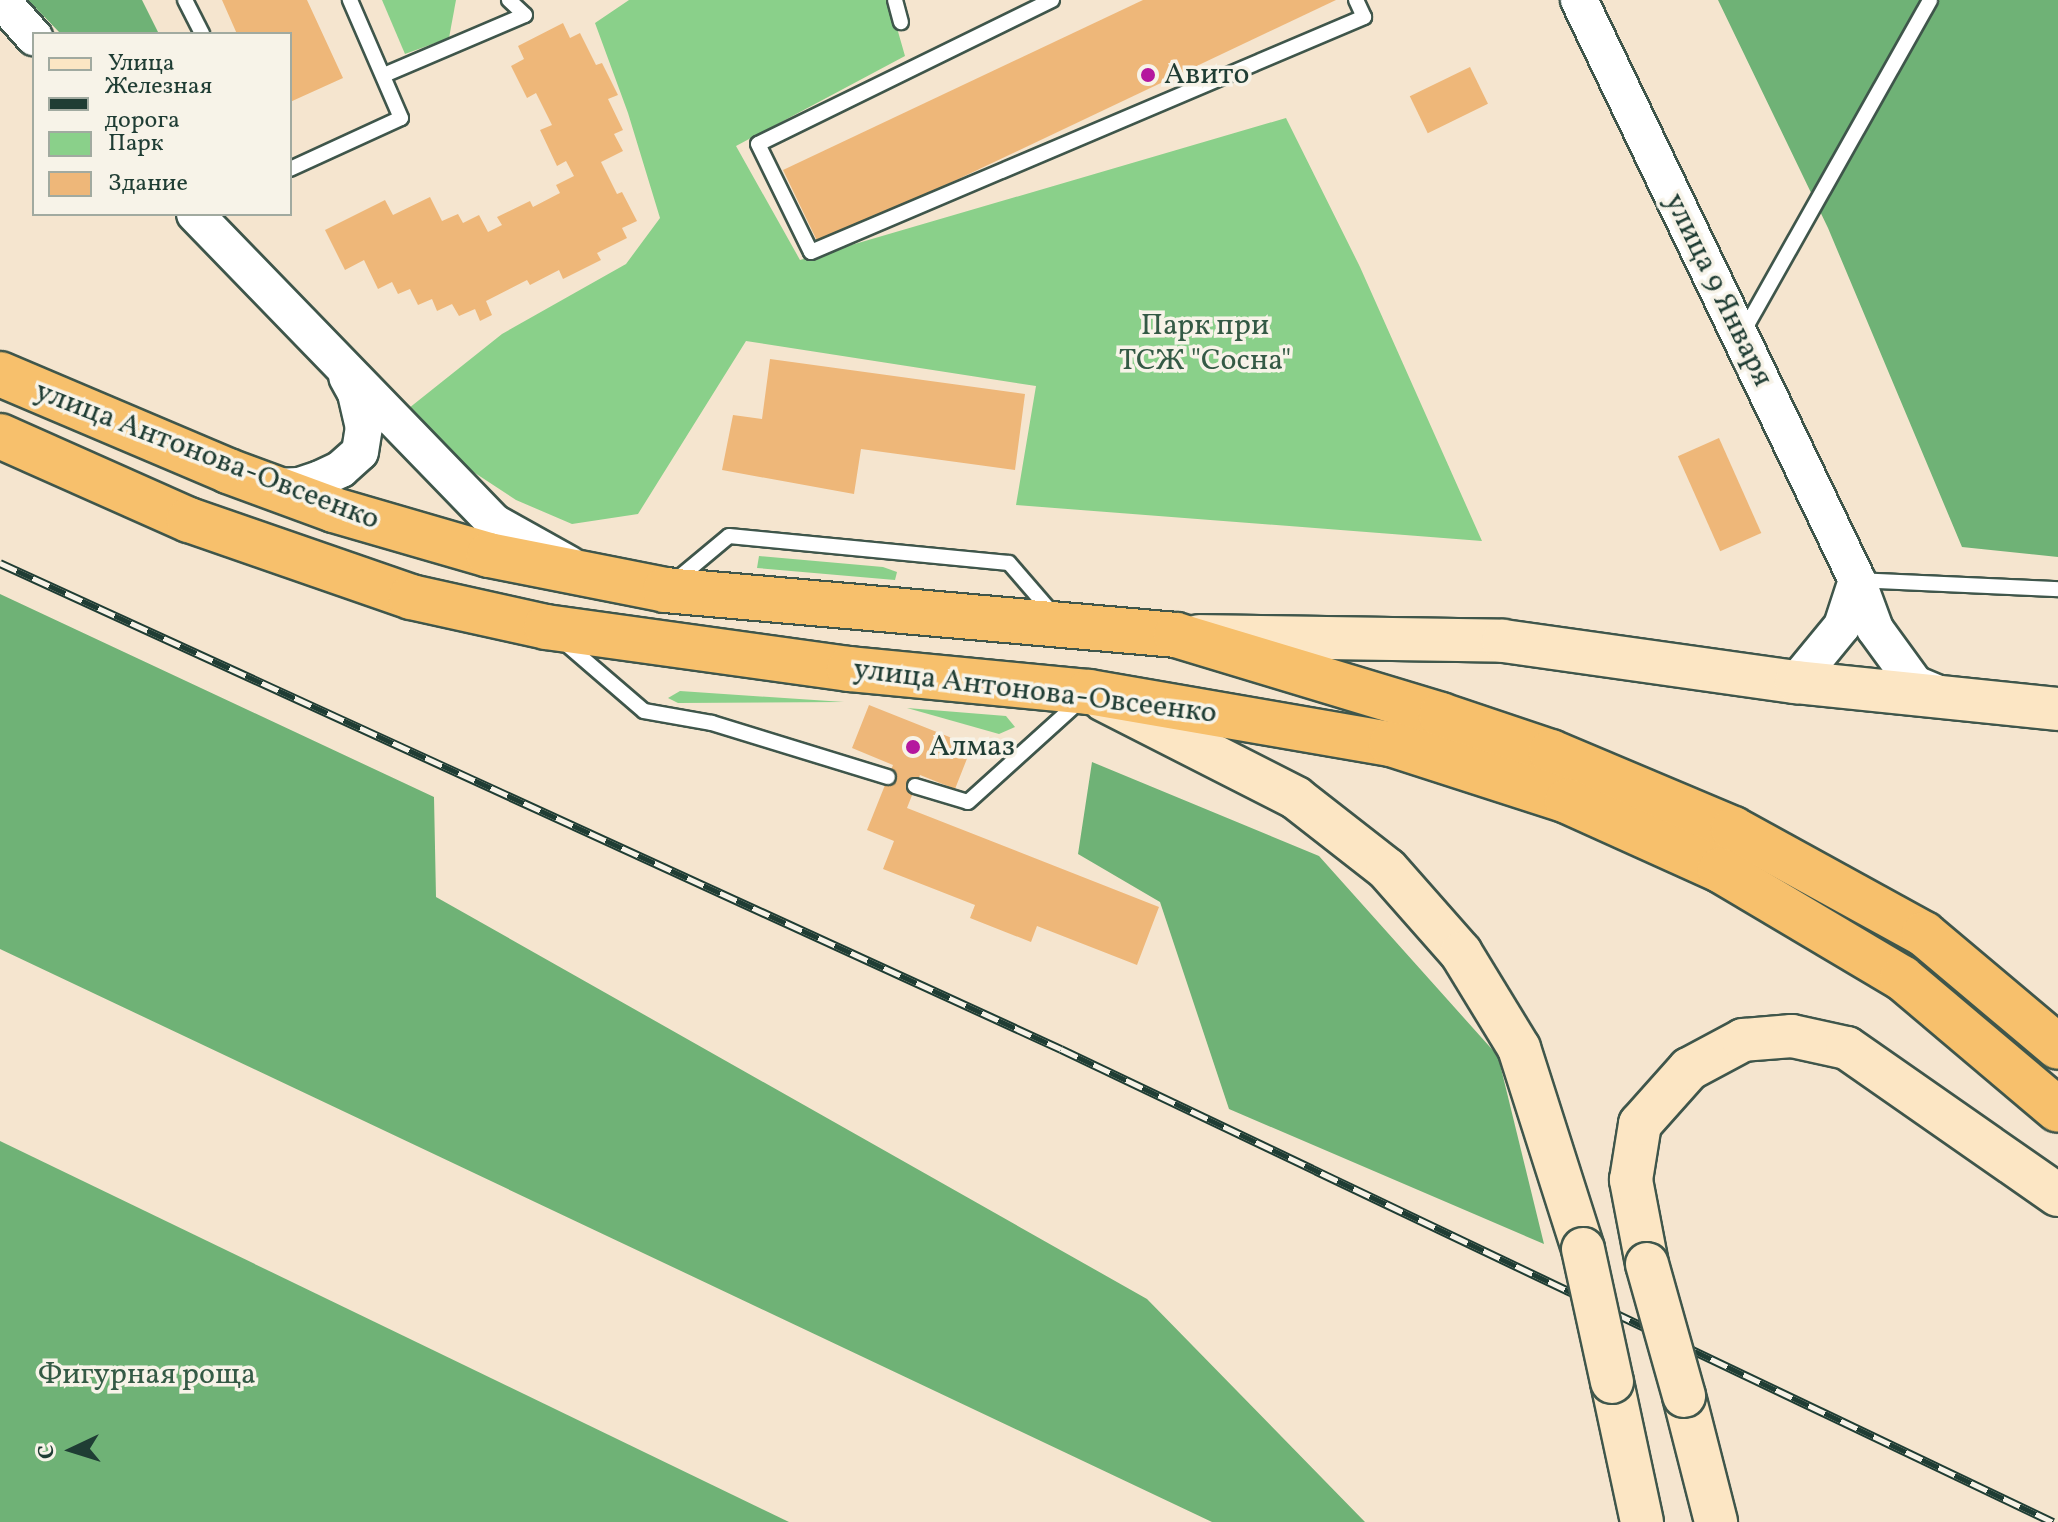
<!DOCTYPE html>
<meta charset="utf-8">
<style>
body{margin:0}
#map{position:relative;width:2058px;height:1522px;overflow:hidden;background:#f5e5cf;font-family:Vollkorn,serif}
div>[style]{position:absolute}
.green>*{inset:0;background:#8ad08a}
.forest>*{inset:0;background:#6fb276}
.building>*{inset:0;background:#eeb779;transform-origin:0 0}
.roads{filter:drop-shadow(2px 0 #3f564b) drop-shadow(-2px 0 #3f564b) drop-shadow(0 2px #3f564b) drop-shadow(0 -2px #3f564b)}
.service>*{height:14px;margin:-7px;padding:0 7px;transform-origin:7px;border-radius:7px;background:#fff}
.tertiary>*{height:36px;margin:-18px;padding:0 18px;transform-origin:18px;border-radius:18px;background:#fff}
.secondary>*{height:42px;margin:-21px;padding:0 21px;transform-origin:21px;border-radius:21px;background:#fce6c4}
.trunk>*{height:44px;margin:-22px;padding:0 22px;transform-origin:22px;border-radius:22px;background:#f7c06c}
.rail>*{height:9px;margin-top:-4.5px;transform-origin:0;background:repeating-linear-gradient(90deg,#f7f3e8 0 18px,#1f3d34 0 36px);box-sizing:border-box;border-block:2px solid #1f3d34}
.bridges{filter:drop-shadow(2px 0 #3f564b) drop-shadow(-2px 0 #3f564b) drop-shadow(0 2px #3f564b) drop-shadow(0 -2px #3f564b)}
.secondary-bridge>*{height:42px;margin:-21px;padding:0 21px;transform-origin:21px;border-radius:21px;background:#fce6c4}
.dots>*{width:22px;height:22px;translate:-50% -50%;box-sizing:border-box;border:4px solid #f7f3e8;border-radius:50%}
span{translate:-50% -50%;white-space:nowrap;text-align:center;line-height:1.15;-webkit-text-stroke:7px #f7f3e8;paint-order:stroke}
.poi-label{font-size:30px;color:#1f3d34}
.left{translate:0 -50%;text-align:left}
.street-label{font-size:30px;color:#1f3d34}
.park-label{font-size:30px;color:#345a45}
.legend{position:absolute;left:32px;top:32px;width:260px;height:184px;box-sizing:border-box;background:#f7f3e8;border:2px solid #a1aaa0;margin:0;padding:10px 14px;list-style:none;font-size:24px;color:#1f3d34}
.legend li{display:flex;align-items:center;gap:16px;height:40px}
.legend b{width:40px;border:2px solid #a1aaa0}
.north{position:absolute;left:32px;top:1410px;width:80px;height:80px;-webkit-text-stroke:6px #f7f3e8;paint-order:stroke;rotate:266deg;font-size:22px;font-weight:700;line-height:32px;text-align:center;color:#1f3d34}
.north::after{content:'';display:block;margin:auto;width:28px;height:36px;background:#1f3d34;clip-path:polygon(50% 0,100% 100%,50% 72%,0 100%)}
</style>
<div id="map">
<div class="green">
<i style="clip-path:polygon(382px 0,456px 0,449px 38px,405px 54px)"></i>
<i style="clip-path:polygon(629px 0,889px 0,905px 56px,736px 146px,800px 260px,1286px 118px,1360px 267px,1482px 541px,1016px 505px,1036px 386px,746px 341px,638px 514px,572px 524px,516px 500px,394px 420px,502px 334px,626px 264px,660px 218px,628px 113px,595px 23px)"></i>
<i style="clip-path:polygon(759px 556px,883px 567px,897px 572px,895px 580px,757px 568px)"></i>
<i style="clip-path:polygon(680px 691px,844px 702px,678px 703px,668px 698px)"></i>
<i style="clip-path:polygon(907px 708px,1006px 716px,1015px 727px,999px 734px)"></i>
</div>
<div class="forest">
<i style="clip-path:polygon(28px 0,142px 0,159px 34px,61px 34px)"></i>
<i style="clip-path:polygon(1718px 0,2058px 0,2058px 557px,1962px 547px,1828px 228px)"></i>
<i style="clip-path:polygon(0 594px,434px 797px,436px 897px,1147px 1299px,1365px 1522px,1212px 1522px,0 949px)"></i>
<i style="clip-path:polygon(1092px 762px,1319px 856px,1498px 1056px,1544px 1244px,1229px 1109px,1160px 902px,1078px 854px)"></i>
<i style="clip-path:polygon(0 1141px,789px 1522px,0 1522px)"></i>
</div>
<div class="building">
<i style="clip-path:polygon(222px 0,307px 0,343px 78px,290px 102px,290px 34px,237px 34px)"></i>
<i style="clip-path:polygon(1143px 0,1336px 0,819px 245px,783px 170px)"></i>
<i style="clip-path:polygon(563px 23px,570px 38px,580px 33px,596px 65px,602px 63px,618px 95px,608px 99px,623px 130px,614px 134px,623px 151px,601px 162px,617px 194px,622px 192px,637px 221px,622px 228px,627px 238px,597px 253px,601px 260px,563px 279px,559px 270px,530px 285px,527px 280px,486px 301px,492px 315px,480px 321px,475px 309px,459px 316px,452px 304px,437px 311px,432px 299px,418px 305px,410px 289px,398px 294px,392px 282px,378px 289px,364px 260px,345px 270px,325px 230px,385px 200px,393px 215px,430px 197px,442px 221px,458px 214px,463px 223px,479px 215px,488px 232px,502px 225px,497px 217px,530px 201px,533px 207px,560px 193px,556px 185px,574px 176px,566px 161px,557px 166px,540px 130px,552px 125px,536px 93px,527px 98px,511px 66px,524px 59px,518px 46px)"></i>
<i style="left:1470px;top:67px;width:41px;height:67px;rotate:64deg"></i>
<i style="clip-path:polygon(770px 359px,1025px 394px,1015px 470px,861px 449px,854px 494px,722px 470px,733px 415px,762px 419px)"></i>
<i style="left:1719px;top:438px;width:104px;height:45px;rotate:66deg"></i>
<i style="clip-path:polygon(869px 705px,972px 746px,955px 789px,920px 775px,907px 808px,1159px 907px,1137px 965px,1037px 926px,1031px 942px,970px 918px,975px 905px,883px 869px,894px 841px,867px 830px,893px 765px,852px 748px)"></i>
</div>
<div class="roads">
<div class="service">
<i style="left:185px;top:0;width:38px;rotate:63deg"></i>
<i style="left:895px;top:0;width:23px;rotate:75deg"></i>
<i style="left:1052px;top:0;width:327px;rotate:153.9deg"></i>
<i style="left:758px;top:144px;width:120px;rotate:63.9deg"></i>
<i style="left:811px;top:252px;width:601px;rotate:-23.02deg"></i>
<i style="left:1364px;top:17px;width:19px;rotate:-115deg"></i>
<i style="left:384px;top:75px;width:153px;rotate:-23.1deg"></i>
<i style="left:525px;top:15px;width:22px;rotate:-137deg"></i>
<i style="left:290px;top:169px;width:122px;rotate:-24.7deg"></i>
<i style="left:401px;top:118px;width:129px;rotate:-113.4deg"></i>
<i style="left:1742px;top:334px;width:383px;rotate:-60.6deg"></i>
<i style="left:1857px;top:580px;width:201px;rotate:2.6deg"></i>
<i style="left:675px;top:581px;width:70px;rotate:-39.8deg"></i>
<i style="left:729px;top:536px;width:281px;rotate:5.5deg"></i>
<i style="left:1009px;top:563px;width:67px;rotate:49.2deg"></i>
<i style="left:565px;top:643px;width:104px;rotate:40.7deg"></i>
<i style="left:644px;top:711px;width:69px;rotate:10deg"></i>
<i style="left:712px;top:723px;width:184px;rotate:17.1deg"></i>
<i style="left:915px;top:786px;width:55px;rotate:16.8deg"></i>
<i style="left:968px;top:802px;width:152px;rotate:-42.1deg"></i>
</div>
<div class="tertiary">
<i style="left:1px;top:0;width:50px;rotate:48.3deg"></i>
<i style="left:1579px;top:0;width:643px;rotate:64.39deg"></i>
<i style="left:1857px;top:580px;width:52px;rotate:69.8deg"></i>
<i style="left:1875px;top:629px;width:68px;rotate:54deg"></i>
<i style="left:1915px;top:684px;width:33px;rotate:23deg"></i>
<i style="left:195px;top:214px;width:429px;rotate:45.9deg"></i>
<i style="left:493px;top:522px;width:86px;rotate:29.2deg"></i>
<i style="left:273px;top:487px;width:26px;rotate:-2deg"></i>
<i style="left:299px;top:486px;width:22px;rotate:-18deg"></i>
<i style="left:320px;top:479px;width:23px;rotate:-25deg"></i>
<i style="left:341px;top:469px;width:25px;rotate:-42deg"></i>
<i style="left:360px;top:452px;width:24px;rotate:-81deg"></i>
<i style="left:364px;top:428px;width:36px;rotate:-103deg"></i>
<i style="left:356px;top:393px;width:18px;rotate:-119deg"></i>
<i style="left:1796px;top:682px;width:72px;rotate:-50.6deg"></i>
<i style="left:1842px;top:626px;width:48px;rotate:-71.9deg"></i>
</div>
<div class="secondary">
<i style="left:1199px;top:636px;width:304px;rotate:0.9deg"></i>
<i style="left:1503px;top:641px;width:296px;rotate:8deg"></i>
<i style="left:1796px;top:682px;width:263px;rotate:5.9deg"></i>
<i style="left:1104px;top:700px;width:216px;rotate:27deg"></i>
<i style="left:1296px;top:798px;width:115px;rotate:38deg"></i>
<i style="left:1387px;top:869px;width:112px;rotate:48.6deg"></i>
<i style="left:1461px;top:953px;width:111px;rotate:58.6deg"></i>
<i style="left:1519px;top:1048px;width:211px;rotate:72.3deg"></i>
<i style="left:1647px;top:1264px;width:86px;rotate:-100.8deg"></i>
<i style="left:1631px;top:1180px;width:57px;rotate:-80.9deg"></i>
<i style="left:1640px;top:1124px;width:74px;rotate:-48.3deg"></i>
<i style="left:1689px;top:1069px;width:61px;rotate:-28.2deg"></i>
<i style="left:1743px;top:1040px;width:49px;rotate:-4.7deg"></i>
<i style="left:1792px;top:1036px;width:56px;rotate:12.3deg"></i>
<i style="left:1847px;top:1048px;width:257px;rotate:34.9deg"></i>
<i style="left:1612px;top:1382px;width:143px;rotate:77.9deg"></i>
<i style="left:1684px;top:1396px;width:130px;rotate:75.7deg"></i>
</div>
<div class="trunk">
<i style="left:0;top:374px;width:248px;rotate:23deg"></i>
<i style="left:228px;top:471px;width:113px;rotate:20.2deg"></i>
<i style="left:334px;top:510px;width:161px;rotate:16.2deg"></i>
<i style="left:489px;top:555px;width:179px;rotate:11.2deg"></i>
<i style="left:665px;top:590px;width:513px;rotate:5.03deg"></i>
<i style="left:1176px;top:635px;width:277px;rotate:16.8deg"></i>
<i style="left:1441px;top:715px;width:116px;rotate:18.6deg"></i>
<i style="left:1551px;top:752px;width:198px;rotate:22.9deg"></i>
<i style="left:1733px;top:829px;width:218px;rotate:28.8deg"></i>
<i style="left:1924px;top:934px;width:175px;rotate:40.1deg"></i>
<i style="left:0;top:436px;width:207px;rotate:24deg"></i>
<i style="left:189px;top:520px;width:235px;rotate:19.1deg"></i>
<i style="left:411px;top:597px;width:138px;rotate:12.5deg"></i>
<i style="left:546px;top:627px;width:306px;rotate:7.9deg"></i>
<i style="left:849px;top:669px;width:241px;rotate:5.5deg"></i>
<i style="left:1089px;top:692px;width:306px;rotate:9.8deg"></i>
<i style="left:1391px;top:744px;width:185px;rotate:17.9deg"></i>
<i style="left:1567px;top:801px;width:168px;rotate:24.3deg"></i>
<i style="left:1720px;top:870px;width:212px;rotate:30.7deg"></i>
<i style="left:1902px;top:978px;width:204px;rotate:40.2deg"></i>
</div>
</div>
<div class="rail">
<i style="left:0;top:563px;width:1167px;rotate:24.61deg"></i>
<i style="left:1061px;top:1049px;width:1099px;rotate:25.49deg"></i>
</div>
<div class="bridges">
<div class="secondary-bridge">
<i style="left:1583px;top:1249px;width:136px;rotate:77.7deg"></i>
<i style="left:1647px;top:1264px;width:137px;rotate:74.3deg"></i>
</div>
</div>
<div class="dots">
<i style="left:1148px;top:75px;background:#b5179e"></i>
<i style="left:913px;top:747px;background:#b5179e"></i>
</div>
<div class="poi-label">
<span class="left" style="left:1164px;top:75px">Авито</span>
<span class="left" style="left:929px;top:747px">Алмаз</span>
</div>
<div class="street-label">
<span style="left:1718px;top:290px;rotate:64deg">улица 9 Января</span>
<span style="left:207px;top:456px;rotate:21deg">улица Антонова-Овсеенко</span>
<span style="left:1035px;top:692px;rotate:7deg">улица Антонова-Овсеенко</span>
</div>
<div class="park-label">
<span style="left:1205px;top:343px">Парк при<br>ТСЖ "Сосна"</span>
<span style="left:147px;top:1375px">Фигурная роща</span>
</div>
<ul class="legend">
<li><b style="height:10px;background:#fce6c4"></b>Улица</li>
<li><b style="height:10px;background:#1f3d34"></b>Железная дорога</li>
<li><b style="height:22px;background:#8ad08a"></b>Парк</li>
<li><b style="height:22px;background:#eeb779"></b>Здание</li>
</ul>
<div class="north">С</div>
</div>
